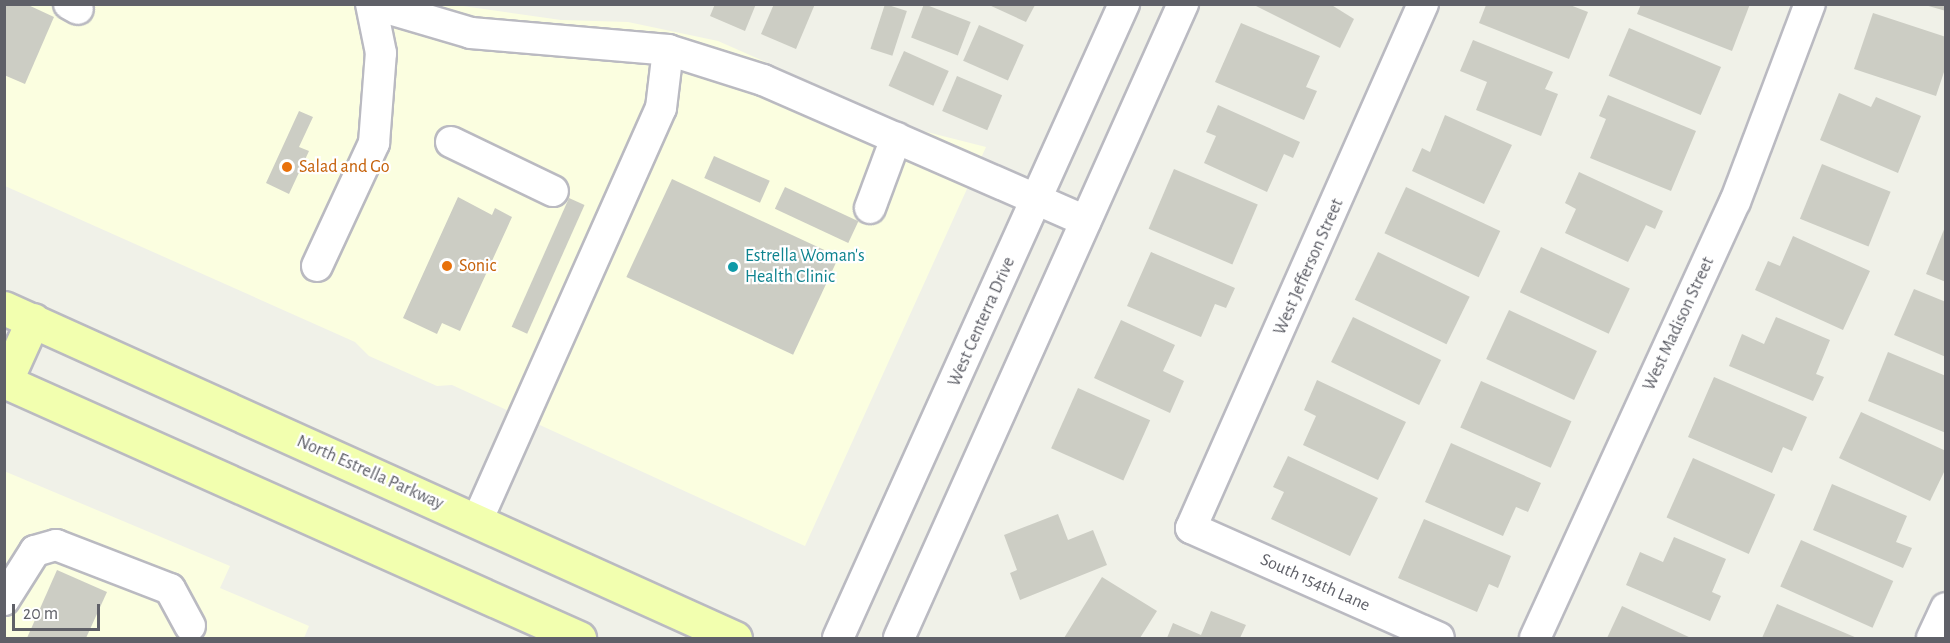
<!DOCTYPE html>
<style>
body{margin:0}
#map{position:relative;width:1950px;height:643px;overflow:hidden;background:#f0f1e8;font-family:"Alegreya Sans",sans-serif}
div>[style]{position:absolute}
.commercial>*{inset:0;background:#fbfee0}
.building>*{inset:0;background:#cccdc4;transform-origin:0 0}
.roads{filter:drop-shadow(2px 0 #babac1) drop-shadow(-2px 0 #babac1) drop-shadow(0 2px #babac1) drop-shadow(0 -2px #babac1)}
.minor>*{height:30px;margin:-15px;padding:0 15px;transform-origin:15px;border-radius:15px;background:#fff}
.major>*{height:33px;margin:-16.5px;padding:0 16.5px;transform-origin:16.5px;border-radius:16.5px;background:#f2ffaf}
.dots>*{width:16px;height:16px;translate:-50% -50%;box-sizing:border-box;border:3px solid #fff;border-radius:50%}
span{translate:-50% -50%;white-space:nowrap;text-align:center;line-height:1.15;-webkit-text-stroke:4.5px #fff;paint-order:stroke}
.food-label{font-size:18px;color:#c56008}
.left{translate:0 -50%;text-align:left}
.culture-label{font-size:18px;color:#0d838f}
.street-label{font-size:18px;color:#5f6068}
.frame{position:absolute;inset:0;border:6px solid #5f6068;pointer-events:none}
.scale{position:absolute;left:12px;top:604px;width:88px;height:27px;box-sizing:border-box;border:3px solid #5f6068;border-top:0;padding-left:8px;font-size:18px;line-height:21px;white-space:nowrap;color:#5f6068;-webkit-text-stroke:4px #fff;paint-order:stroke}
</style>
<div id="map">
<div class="commercial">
<i style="clip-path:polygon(5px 4px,449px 4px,561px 20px,628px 22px,718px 41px,919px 130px,986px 147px,805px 546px,452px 385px,437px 386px,369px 356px,355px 342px,5px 186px)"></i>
<i style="clip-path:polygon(4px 471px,230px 566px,220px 588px,309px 626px,304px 638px,5px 638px)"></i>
</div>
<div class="building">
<i style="clip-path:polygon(4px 4px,26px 4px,54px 17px,25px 84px,4px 75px)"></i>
<i style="clip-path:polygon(715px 4px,756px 4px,745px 31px,710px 16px)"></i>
<i style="clip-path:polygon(774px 4px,815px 4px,796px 49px,761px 34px)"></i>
<i style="left:885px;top:4px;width:23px;height:47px;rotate:18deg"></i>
<i style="left:924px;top:4px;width:50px;height:36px;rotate:21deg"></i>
<i style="clip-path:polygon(1252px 4px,1330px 4px,1354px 19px,1340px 48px)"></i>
<i style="clip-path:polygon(1641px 4px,1750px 4px,1732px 51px,1637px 14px)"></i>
<i style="clip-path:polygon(1925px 4px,1946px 4px,1946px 11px,1925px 5px)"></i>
<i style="clip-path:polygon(989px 5px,1035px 5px,1026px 22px)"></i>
<i style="clip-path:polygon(1486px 5px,1570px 5px,1588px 12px,1569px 59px,1479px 23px)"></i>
<i style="clip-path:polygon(1873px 13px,1946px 37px,1946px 66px,1936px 96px,1854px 69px)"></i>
<i style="clip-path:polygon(1241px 23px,1320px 56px,1306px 87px,1317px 91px,1304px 120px,1215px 82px)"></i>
<i style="left:979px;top:25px;width:49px;height:39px;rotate:24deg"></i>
<i style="left:1629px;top:28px;width:100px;height:52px;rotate:23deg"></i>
<i style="clip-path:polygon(1473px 40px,1553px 72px,1545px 89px,1558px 94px,1541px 136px,1476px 110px,1487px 82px,1460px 71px)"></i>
<i style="left:904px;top:51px;width:49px;height:38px;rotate:24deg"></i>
<i style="left:957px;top:76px;width:49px;height:38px;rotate:23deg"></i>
<i style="clip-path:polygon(1839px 93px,1871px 107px,1876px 97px,1921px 116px,1898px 173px,1820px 140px)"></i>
<i style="clip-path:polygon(1608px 95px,1696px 131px,1671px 191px,1590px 158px,1606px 119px,1599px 116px)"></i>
<i style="clip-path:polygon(1218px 105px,1300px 142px,1293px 158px,1284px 154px,1267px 192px,1204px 163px,1216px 136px,1206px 132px)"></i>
<i style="clip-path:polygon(299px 111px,313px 117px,299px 147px,309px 151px,289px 194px,266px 183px)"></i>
<i style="clip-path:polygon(1445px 115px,1512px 145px,1484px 204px,1412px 171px,1422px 148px,1430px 152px)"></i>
<i style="left:714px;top:156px;width:61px;height:24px;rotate:24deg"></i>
<i style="left:1822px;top:164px;width:74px;height:59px;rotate:22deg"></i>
<i style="left:1174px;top:169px;width:91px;height:65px;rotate:23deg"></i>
<i style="clip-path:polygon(1579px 172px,1663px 211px,1655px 229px,1646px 225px,1628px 262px,1565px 233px,1576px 209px,1565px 203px)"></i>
<i style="left:672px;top:179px;width:184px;height:108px;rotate:25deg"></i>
<i style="left:785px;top:187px;width:81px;height:24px;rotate:25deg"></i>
<i style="left:1406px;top:187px;width:104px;height:51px;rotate:25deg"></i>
<i style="clip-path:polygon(458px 197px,492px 215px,495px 208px,512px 217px,460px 331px,442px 323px,437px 334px,403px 318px)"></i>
<i style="left:569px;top:198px;width:17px;height:141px;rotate:24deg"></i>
<i style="clip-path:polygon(1945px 227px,1946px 227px,1946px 282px,1926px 274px)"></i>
<i style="clip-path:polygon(1793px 236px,1870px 271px,1843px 330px,1755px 290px,1768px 261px,1780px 266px)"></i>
<i style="left:1541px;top:247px;width:98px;height:50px;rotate:25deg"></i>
<i style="clip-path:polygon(1151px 252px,1235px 288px,1226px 308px,1215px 304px,1201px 337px,1127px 306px)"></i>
<i style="left:1378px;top:252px;width:102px;height:53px;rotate:26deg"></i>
<i style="clip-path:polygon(1914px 289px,1946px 302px,1946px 357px,1894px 335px)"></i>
<i style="left:1509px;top:310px;width:97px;height:54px;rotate:25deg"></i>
<i style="left:1353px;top:317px;width:98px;height:50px;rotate:26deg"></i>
<i style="clip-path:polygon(1776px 317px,1830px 340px,1816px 374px,1824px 377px,1813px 401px,1729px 366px,1742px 334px,1764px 344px)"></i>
<i style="clip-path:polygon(1121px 320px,1175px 345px,1163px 371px,1184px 381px,1170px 413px,1094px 378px)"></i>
<i style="clip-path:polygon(1888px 352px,1946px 376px,1946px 433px,1868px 401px)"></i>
<i style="clip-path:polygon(1714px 377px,1807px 417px,1792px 451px,1783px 447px,1772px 473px,1688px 437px)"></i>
<i style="clip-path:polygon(1317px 380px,1406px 422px,1378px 480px,1303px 445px,1316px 416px,1304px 410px)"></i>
<i style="left:1481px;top:381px;width:99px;height:51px;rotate:24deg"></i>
<i style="left:1078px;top:388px;width:79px;height:66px;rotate:24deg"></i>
<i style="clip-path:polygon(1861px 412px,1946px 451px,1946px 468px,1930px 501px,1839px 458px)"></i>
<i style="clip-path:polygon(1451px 443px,1541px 483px,1528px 512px,1516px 507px,1503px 536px,1425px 502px)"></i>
<i style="clip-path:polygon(1288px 456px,1378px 498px,1350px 556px,1271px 519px,1284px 492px,1273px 487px)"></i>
<i style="left:1693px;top:458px;width:90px;height:65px;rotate:24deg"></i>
<i style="clip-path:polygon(1832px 484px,1907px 516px,1896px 542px,1912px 548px,1903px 568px,1813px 530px)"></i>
<i style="clip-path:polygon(1058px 514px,1068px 540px,1093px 530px,1107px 565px,1020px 600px,1010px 573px,1017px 570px,1004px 535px)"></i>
<i style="clip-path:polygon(1424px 519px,1511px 556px,1498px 588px,1489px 584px,1477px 612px,1398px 578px)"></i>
<i style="clip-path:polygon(1674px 537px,1726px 559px,1712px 592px,1721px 596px,1710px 621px,1626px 585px,1640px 552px,1663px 562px)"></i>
<i style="left:1801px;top:540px;width:101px;height:51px;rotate:24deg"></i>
<i style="clip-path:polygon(57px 570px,107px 592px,86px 638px,27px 638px)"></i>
<i style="clip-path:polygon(1102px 577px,1157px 611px,1140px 638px,1064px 638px)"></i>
<i style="clip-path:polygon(1777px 604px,1857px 638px,1762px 638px)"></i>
<i style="clip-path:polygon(1622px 606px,1691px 638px,1607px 638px)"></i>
<i style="clip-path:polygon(1211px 611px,1246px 625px,1240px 638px,1167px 638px,1173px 623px,1201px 635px)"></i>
</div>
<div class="roads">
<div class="minor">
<i style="left:69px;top:4px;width:10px;rotate:29deg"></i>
<i style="left:373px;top:4px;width:102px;rotate:16.5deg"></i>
<i style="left:471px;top:33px;width:198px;rotate:4.9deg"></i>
<i style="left:1423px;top:4px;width:573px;rotate:113.88deg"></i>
<i style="left:1191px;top:528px;width:271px;rotate:23.9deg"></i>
<i style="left:451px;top:142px;width:113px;rotate:25.7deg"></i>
<i style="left:870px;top:208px;width:75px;rotate:-69.6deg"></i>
<i style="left:317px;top:266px;width:136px;rotate:-65.1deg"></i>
<i style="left:374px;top:143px;width:90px;rotate:-85.6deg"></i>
<i style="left:381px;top:53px;width:50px;rotate:-101.5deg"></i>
<i style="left:477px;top:521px;width:452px;rotate:-66deg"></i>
<i style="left:661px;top:108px;width:58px;rotate:-83.1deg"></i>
<i style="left:668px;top:50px;width:100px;rotate:17.5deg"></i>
<i style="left:763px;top:80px;width:352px;rotate:23.6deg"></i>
<i style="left:4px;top:600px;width:58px;rotate:-57.7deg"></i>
<i style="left:35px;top:551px;width:22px;rotate:-16deg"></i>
<i style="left:56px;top:545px;width:122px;rotate:21.1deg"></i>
<i style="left:170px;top:589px;width:42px;rotate:61.6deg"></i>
<i style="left:838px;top:638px;width:696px;rotate:-65.72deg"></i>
<i style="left:899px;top:638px;width:695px;rotate:-65.87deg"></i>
<i style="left:1535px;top:638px;width:480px;rotate:-65.4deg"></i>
<i style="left:1735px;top:202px;width:212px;rotate:-69.3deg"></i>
<i style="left:1932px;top:638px;width:33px;rotate:-65deg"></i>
</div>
<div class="major">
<i style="left:4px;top:308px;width:802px;rotate:24.3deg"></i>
<i style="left:4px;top:381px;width:630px;rotate:24.08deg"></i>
<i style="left:5px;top:382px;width:68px;rotate:-65.7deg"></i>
</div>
</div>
<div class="dots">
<i style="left:287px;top:167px;background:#e8710a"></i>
<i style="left:447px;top:266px;background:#e8710a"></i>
<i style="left:733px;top:267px;background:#0f9aa8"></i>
</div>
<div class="food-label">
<span class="left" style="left:299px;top:167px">Salad and Go</span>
<span class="left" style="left:459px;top:266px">Sonic</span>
</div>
<div class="culture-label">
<span class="left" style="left:745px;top:267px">Estrella Woman's<br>Health Clinic</span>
</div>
<div class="street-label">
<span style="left:1309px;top:267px;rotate:-66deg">West Jefferson Street</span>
<span style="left:982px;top:322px;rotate:-66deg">West Centerra Drive</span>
<span style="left:1679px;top:324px;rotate:-65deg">West Madison Street</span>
<span style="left:370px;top:473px;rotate:24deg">North Estrella Parkway</span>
<span style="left:1315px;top:583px;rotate:24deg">South 154th Lane</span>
</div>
<div class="frame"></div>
<div class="scale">20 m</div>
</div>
